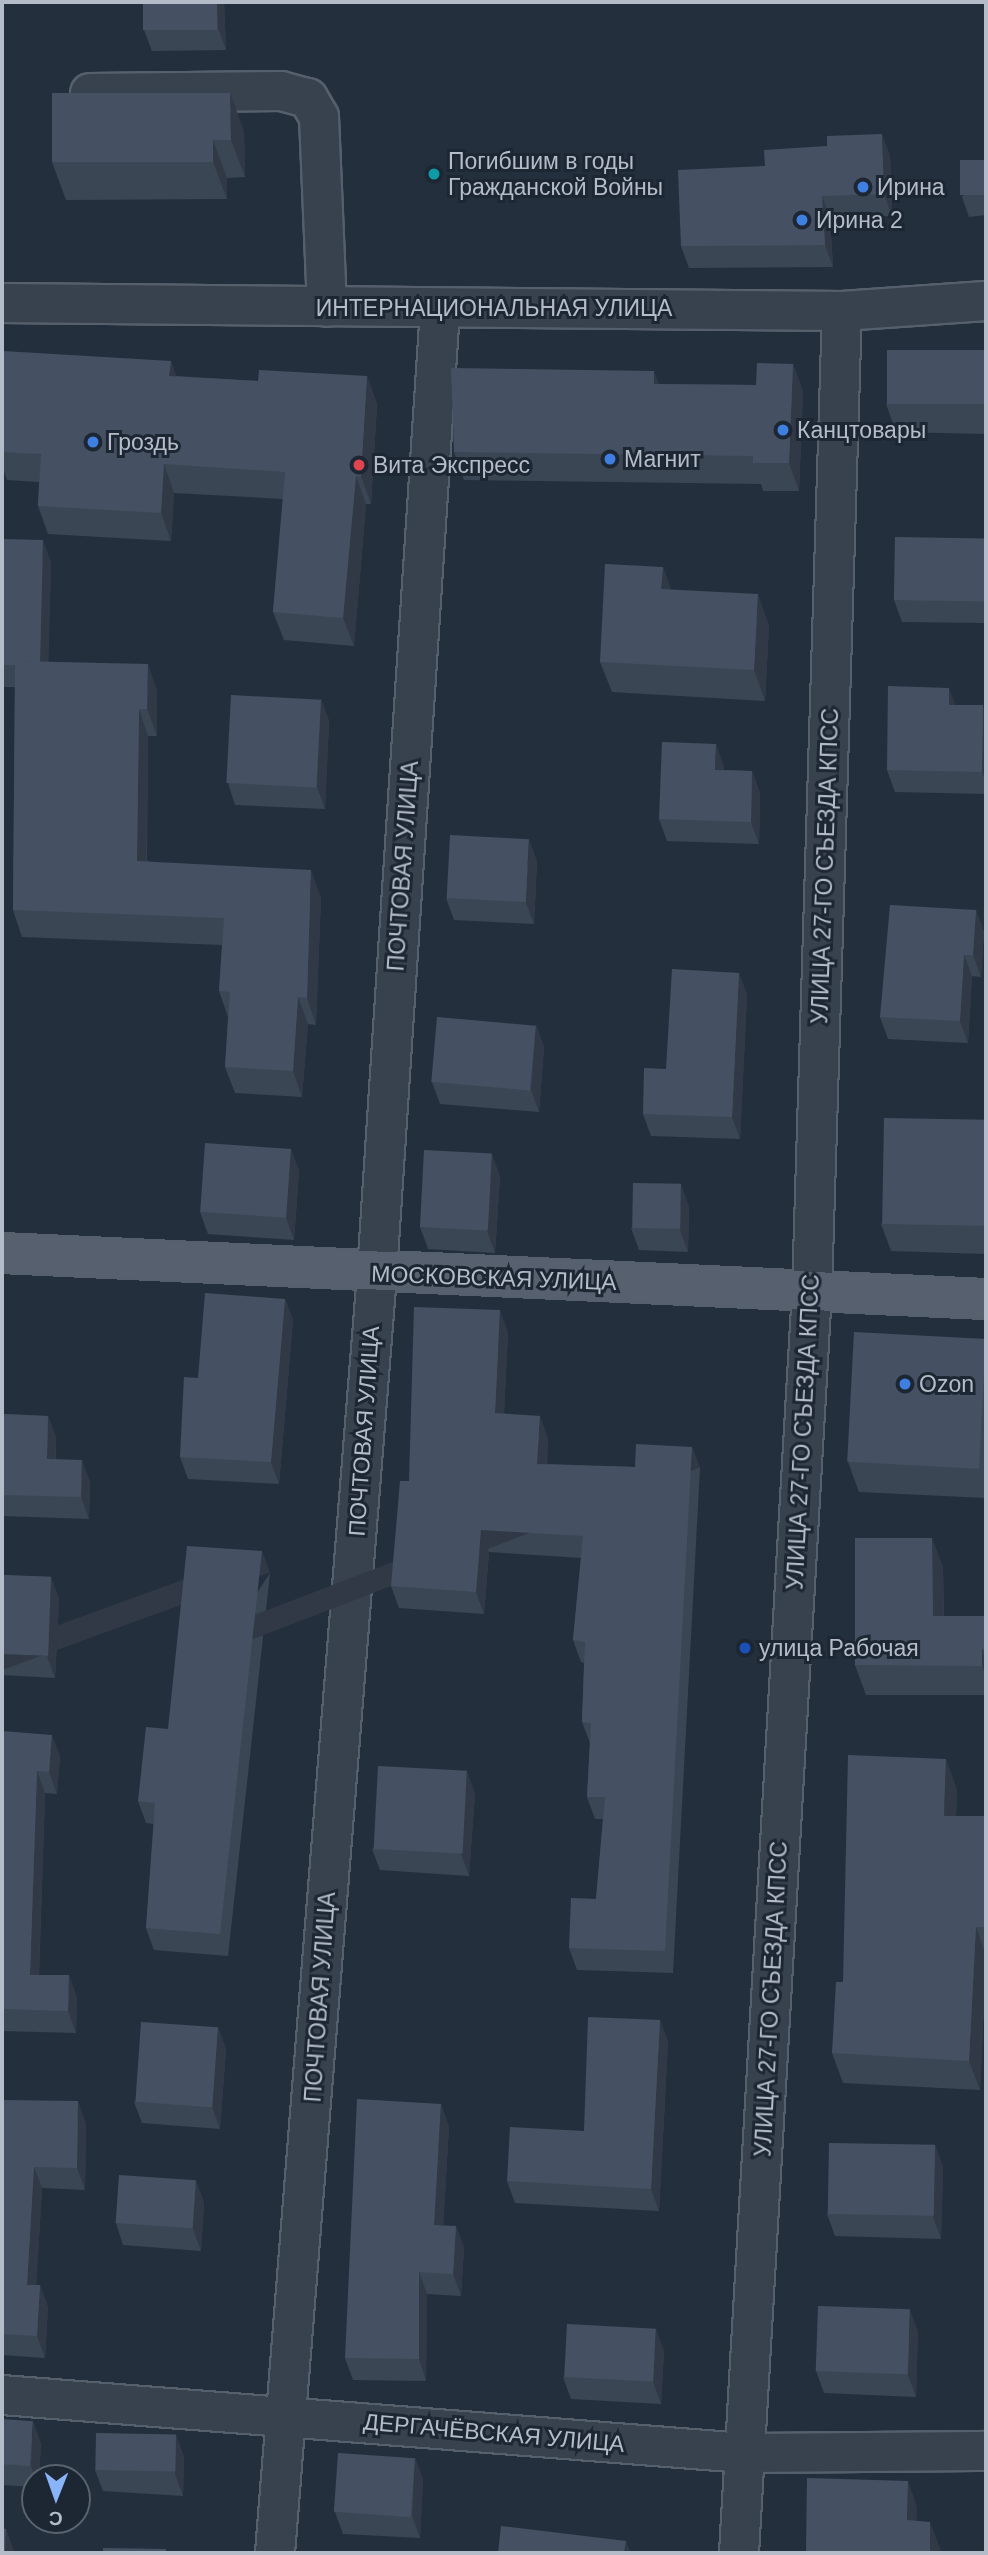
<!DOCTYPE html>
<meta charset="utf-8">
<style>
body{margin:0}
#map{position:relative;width:988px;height:2555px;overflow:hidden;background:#242f3e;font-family:Helvetica,sans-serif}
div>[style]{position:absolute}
.roads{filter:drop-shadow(2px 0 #565f6c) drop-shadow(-2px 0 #565f6c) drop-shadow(0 2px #565f6c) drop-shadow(0 -2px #565f6c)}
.minor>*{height:38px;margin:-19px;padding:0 19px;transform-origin:19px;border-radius:19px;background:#38414e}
.major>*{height:38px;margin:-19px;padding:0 19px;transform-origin:19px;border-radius:19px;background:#56606e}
.wall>*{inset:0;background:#3b4654}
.shaded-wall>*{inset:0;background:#303945;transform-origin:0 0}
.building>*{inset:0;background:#455162;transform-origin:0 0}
.dots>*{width:19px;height:19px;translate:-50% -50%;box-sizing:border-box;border:4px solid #1d2633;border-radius:50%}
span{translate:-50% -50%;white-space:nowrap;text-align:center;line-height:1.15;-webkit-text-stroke:6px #1d2633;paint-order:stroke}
.poi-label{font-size:23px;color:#b4bcc9}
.left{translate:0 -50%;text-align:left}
.street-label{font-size:23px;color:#b4bcc9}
.frame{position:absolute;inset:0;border:4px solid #b4bcc9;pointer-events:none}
.north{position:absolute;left:21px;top:2464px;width:70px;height:70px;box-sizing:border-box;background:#1d2633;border:2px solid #59626f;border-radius:50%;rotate:181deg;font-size:19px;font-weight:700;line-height:28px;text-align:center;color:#b4bcc9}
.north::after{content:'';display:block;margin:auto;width:24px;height:32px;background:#8ab4f8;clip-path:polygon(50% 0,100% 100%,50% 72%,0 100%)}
</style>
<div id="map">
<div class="roads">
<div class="minor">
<i style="left:90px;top:93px;width:191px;rotate:-0.6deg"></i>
<i style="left:281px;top:91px;width:28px;rotate:15deg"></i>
<i style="left:308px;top:98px;width:22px;rotate:60deg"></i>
<i style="left:319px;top:117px;width:190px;rotate:87.6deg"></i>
<i style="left:2px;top:303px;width:840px;rotate:0.55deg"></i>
<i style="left:842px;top:311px;width:144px;rotate:-4deg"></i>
<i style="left:2px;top:2395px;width:744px;rotate:4.47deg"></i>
<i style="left:744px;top:2453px;width:242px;rotate:-0.5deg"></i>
<i style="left:275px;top:2553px;width:1284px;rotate:-85.44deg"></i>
<i style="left:377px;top:1273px;width:966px;rotate:-86.26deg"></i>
<i style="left:739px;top:2553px;width:1264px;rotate:-86.69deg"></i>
<i style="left:812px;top:1291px;width:980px;rotate:-88.25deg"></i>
</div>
<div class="major">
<i style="left:2px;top:1253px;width:985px;rotate:2.68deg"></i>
</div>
</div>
<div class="wall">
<i style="clip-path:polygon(143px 2px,224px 2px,226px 50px,152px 51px,144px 30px)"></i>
<i style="clip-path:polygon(244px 131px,245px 177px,227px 178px,227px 199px,66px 200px,52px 162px)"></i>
<i style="clip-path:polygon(890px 155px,892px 216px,830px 218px,833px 267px,689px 268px,681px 246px,765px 166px)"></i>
<i style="clip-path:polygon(986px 160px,986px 215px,969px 217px,962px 197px)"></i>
<i style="clip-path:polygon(986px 350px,986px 434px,896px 432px,886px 404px)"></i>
<i style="clip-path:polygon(171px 361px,176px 376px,258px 381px,367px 376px,377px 404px,371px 504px,366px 504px,354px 646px,284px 640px,273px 612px,283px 499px,174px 493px,171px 541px,48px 534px,38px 506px,39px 482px,7px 480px,2px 465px,2px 370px)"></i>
<i style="clip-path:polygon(793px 364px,803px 392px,799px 491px,763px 491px,761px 484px,464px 480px,454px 452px,659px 384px,756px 385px)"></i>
<i style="clip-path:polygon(986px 538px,986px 623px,902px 622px,894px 600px)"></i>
<i style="clip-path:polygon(2px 539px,51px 562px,48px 662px,157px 690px,157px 736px,148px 736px,147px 861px,321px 897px,316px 1025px,308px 1024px,302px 1097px,235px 1093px,225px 1067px,228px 1017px,219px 991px,222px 945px,22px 937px,13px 910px,15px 687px,3px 687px,2px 683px)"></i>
<i style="clip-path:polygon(663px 567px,671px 590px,769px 625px,765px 701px,612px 692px,600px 662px)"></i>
<i style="clip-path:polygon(321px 699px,329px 721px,325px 809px,235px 805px,228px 783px)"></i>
<i style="clip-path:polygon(986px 714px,986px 794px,895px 792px,887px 770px)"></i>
<i style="clip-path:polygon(724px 766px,724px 770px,752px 771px,760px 793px,759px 844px,667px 841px,659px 819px)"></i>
<i style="clip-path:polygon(537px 861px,534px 924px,454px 920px,446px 898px)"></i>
<i style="clip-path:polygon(976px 910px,984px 932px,981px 977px,972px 976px,968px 1043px,888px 1039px,880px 1017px)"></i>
<i style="clip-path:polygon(739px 973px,747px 995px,740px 1139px,651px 1136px,643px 1114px,666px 1069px)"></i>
<i style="clip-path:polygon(536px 1025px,544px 1047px,539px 1112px,440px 1104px,432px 1082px)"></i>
<i style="clip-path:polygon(986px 1120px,986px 1254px,891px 1251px,881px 1224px)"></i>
<i style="clip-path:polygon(291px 1149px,299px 1171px,294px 1240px,208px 1234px,200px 1212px)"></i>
<i style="clip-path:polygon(500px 1176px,495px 1253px,428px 1249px,420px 1227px)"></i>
<i style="clip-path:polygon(689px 1206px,688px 1252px,639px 1250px,631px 1228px)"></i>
<i style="clip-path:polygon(285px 1299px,293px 1320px,279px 1484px,188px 1479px,180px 1457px,198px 1378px)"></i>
<i style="clip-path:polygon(508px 1332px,504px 1413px,548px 1438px,547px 1464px,635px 1467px,692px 1447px,700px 1468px,673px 1973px,577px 1970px,569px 1948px,596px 1899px,603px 1819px,595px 1819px,587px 1797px,590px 1743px,582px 1722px,584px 1663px,581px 1662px,573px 1640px,581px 1558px,489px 1552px,484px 1614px,399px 1608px,391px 1586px,409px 1481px)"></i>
<i style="clip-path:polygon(986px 1339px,986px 1498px,859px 1492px,848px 1462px)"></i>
<i style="clip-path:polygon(2px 1414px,48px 1416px,56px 1438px,56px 1459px,90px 1482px,89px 1519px,2px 1516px)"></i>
<i style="clip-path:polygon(932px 1538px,943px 1568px,944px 1616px,986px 1616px,986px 1695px,866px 1695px,855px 1665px)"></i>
<i style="clip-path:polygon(270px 1573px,228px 1956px,154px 1950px,146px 1928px,154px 1824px,146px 1823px,138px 1801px,168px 1729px)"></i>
<i style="clip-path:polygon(2px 1575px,51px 1577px,59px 1599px,55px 1678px,2px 1675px)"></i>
<i style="clip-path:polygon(2px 1731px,60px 1756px,57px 1794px,45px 1793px,39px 1975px,77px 1997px,76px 2033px,2px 2031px)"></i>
<i style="clip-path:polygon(957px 1789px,956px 1816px,986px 1816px,986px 1961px,980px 2090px,843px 2083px,832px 2053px,843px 1982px)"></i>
<i style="clip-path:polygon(475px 1793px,469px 1876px,380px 1870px,372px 1849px)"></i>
<i style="clip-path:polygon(660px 2020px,668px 2042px,659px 2211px,515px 2203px,507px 2181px,584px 2131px)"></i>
<i style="clip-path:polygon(218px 2027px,226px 2049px,220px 2129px,142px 2123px,134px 2102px)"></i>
<i style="clip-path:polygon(2px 2100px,86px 2123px,85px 2190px,42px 2188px,36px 2285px,40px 2285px,48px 2307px,45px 2358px,2px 2355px)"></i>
<i style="clip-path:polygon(449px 2126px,443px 2226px,456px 2226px,464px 2248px,461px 2296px,427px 2294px,426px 2381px,353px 2380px,345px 2358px)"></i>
<i style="clip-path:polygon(935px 2145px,943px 2167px,941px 2239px,835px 2236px,827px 2214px)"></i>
<i style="clip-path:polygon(196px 2181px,204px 2203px,201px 2251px,123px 2245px,116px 2223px)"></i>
<i style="clip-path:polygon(918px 2331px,916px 2397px,824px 2393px,816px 2371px)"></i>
<i style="clip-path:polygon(664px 2351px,661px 2404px,571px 2399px,563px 2377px)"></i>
<i style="clip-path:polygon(2px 2419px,41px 2443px,39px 2478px,35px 2478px,35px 2487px,2px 2485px)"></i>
<i style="clip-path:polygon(176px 2435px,184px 2457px,183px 2496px,103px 2491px,95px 2470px)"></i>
<i style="clip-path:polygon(415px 2458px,423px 2480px,420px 2538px,343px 2534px,335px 2512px)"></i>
</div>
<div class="shaded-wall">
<i style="clip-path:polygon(217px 2px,224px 2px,226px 50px,218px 28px)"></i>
<i style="clip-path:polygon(230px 93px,244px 131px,245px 177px,231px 140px)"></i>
<i style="clip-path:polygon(882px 134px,890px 155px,892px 216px,884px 194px)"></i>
<i style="clip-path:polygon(213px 140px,227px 178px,227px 199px,213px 162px)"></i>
<i style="clip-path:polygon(822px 196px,830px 218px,833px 267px,825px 245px)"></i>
<i style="clip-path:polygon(171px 361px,181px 389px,169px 376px)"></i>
<i style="clip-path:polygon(793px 364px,803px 392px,799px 491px,789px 463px)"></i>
<i style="clip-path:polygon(654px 371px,665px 399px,654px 384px)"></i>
<i style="clip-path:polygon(367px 376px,377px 404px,371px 504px,361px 476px)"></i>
<i style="clip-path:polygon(164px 464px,174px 493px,171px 541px,161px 513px)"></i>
<i style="clip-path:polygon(356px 476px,366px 504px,354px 646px,343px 618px)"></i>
<i style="clip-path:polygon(43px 540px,51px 562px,48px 688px,40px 666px)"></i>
<i style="clip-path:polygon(663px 567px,674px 598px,661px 589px)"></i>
<i style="clip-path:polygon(758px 594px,769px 625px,765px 701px,754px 670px)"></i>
<i style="clip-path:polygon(148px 664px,157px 690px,157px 736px,147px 709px)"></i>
<i style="clip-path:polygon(949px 688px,957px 710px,949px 705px)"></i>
<i style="clip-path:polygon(321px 699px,329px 721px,325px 809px,317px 787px)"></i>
<i style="clip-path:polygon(983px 705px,986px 714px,986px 784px,982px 772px)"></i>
<i style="clip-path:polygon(139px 709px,148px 736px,146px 887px,137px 861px)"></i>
<i style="clip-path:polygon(716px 744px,724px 766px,723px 792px,715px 770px)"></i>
<i style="clip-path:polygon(752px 771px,760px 793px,759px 844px,751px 822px)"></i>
<i style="clip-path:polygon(529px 839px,537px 861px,534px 924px,526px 903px)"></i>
<i style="clip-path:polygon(311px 870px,321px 897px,316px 1025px,307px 998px)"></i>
<i style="clip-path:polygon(976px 910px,984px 932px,981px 977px,973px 955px)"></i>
<i style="clip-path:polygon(964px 955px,972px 976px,968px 1043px,960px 1021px)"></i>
<i style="clip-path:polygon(739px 973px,747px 995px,740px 1139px,732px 1117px)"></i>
<i style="clip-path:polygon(298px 997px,308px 1024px,302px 1097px,293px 1071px)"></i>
<i style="clip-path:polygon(536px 1025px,544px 1047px,539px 1112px,531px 1090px)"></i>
<i style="clip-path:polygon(291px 1149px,299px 1171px,294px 1240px,286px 1218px)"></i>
<i style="clip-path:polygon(492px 1154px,500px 1176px,495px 1253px,487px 1231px)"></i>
<i style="clip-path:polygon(681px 1184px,689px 1206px,688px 1252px,680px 1230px)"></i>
<i style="clip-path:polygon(285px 1299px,293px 1320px,279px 1484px,271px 1462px)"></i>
<i style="clip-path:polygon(500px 1310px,508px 1332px,503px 1435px,495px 1413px)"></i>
<i style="clip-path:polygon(48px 1416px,56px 1438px,55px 1481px,47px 1459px)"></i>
<i style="clip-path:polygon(540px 1416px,548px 1438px,545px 1486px,537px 1464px)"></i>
<i style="left:692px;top:1447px;width:22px;height:505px;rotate:69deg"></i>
<i style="clip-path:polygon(82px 1460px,90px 1482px,89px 1519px,81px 1497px)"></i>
<i style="clip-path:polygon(481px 1530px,489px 1552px,484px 1614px,476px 1592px)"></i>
<i style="clip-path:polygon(932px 1538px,943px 1568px,944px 1646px,933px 1616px)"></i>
<i style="left:262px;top:1551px;width:23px;height:385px;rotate:70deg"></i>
<i style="clip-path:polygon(51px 1577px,59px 1599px,55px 1678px,47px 1656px)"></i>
<i style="clip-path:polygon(982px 1649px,986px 1661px,986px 1678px,982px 1666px)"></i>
<i style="clip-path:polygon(52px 1735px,60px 1756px,57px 1794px,49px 1772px)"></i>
<i style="clip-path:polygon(946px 1759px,957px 1789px,955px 1846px,944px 1816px)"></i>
<i style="clip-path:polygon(37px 1771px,45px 1793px,38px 1997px,30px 1975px)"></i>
<i style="clip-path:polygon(467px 1771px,475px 1793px,469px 1876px,461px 1854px)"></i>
<i style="clip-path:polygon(976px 1927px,986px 1956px,980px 2090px,969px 2061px)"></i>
<i style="clip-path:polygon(69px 1975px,77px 1997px,76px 2033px,68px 2011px)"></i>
<i style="clip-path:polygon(660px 2020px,668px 2042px,659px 2211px,651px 2189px)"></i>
<i style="clip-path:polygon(218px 2027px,226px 2049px,220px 2129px,212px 2107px)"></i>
<i style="clip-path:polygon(78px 2101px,86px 2123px,85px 2190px,77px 2168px)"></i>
<i style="clip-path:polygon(441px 2104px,449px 2126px,442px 2247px,434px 2225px)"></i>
<i style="clip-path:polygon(935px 2145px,943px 2167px,941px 2239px,933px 2217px)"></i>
<i style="clip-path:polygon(34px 2167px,42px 2188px,35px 2307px,27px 2285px)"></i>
<i style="clip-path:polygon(196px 2181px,204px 2203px,201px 2251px,193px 2229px)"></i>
<i style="clip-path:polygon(456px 2226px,464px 2248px,461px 2296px,453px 2274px)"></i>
<i style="clip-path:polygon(419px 2272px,427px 2294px,426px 2381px,419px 2359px)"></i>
<i style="clip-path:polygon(40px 2285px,48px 2307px,45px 2358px,37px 2336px)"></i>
<i style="clip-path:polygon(910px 2310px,918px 2331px,916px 2397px,908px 2375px)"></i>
<i style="clip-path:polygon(656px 2329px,664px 2351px,661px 2404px,653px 2382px)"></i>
<i style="clip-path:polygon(33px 2421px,41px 2443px,39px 2478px,35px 2478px,31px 2466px)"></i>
<i style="clip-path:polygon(176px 2435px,184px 2457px,183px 2496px,175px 2474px)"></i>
<i style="clip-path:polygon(415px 2458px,423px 2480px,420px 2538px,412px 2516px)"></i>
<i style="clip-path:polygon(908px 2481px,917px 2507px,916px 2547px,907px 2520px)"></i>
<i style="clip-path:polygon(930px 2522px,940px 2548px,940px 2553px,930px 2553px)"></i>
<i style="clip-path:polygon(6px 2529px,14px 2550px,14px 2553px,5px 2553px)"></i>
<i style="clip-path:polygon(626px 2541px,631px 2553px,624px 2553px)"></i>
</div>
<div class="building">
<i style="left:143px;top:2px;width:74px;height:28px"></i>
<i style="clip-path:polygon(52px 93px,230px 93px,231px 140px,213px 140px,213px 162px,52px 162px)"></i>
<i style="clip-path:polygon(882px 134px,884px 194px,822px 196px,825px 245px,681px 246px,678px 170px,765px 166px,764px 150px,827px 146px,827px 136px)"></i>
<i style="left:986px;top:160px;width:35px;height:26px;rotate:90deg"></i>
<i style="left:887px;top:350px;width:99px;height:54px"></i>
<i style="clip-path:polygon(3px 351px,171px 361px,169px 376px,258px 381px,259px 370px,367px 376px,361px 476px,356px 476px,343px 618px,273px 612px,285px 472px,164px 464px,161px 513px,38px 506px,41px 454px,2px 452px,2px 370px)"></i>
<i style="clip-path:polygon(757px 363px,793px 364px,789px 463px,753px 463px,753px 456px,454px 452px,451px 368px,654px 371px,654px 384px,756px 385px)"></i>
<i style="left:895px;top:537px;width:91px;height:63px;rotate:1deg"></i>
<i style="clip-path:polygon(2px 539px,43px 540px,40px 662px,15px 661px,15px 665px,2px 665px)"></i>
<i style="clip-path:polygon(605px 564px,663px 567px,661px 589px,758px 594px,754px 670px,600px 662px)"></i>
<i style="clip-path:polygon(15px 661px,148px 664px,147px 709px,139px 709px,137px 861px,311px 870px,307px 998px,298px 997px,293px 1071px,225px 1067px,230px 992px,219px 991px,224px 918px,13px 910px)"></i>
<i style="clip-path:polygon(888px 686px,949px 688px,949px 705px,983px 705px,982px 772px,887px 770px)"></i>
<i style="left:231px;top:695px;width:90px;height:88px;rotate:3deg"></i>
<i style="clip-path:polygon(662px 742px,716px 744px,715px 770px,752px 771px,751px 822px,659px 819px)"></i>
<i style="left:450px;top:835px;width:79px;height:63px;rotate:3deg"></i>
<i style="clip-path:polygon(890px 905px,976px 910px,973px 955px,964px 955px,960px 1021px,880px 1017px)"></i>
<i style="clip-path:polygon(672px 969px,739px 973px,732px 1117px,643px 1114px,644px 1068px,666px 1069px)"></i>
<i style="left:437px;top:1017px;width:99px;height:65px;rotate:5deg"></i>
<i style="left:884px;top:1118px;width:102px;height:106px;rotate:1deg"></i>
<i style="left:205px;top:1143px;width:86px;height:69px;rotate:4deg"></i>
<i style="left:424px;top:1150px;width:68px;height:77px;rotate:3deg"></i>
<i style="left:633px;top:1183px;width:48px;height:45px;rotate:1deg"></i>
<i style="clip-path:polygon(205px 1293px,285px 1299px,271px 1462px,180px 1457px,184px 1377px,198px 1378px)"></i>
<i style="clip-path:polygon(414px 1307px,500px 1310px,495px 1413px,540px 1416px,537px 1464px,635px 1467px,636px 1444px,692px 1447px,665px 1951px,569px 1948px,571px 1898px,596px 1899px,605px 1797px,587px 1797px,591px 1723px,582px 1722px,585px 1642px,573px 1640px,583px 1536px,481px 1530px,476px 1592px,391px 1586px,400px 1481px,409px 1481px)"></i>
<i style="left:854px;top:1332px;width:132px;height:130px;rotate:3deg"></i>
<i style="clip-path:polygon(2px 1414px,48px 1416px,47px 1459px,82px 1460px,81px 1497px,2px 1495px)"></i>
<i style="clip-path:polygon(855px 1538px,932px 1538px,933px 1616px,986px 1616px,986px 1649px,982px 1649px,982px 1666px,855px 1665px)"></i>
<i style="clip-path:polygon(187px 1546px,262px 1551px,220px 1934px,146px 1928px,155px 1803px,138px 1801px,146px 1727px,168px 1729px)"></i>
<i style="left:2px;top:1575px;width:49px;height:79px;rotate:2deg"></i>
<i style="clip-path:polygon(2px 1731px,52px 1735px,49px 1772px,37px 1771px,30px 1975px,69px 1975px,68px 2011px,2px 2009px)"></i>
<i style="clip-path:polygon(848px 1755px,946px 1759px,944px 1816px,986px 1816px,986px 1927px,976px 1927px,969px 2061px,832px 2053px,836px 1982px,843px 1982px)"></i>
<i style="left:378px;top:1766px;width:89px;height:83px;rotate:3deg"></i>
<i style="clip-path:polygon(588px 2017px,660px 2020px,651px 2189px,507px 2181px,510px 2127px,584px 2131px)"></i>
<i style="left:141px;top:2022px;width:77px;height:80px;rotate:4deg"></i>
<i style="clip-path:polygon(357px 2099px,441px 2104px,434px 2225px,456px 2226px,453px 2274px,419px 2272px,419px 2359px,345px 2358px)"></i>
<i style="clip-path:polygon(2px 2100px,78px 2101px,77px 2168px,34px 2167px,27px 2285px,40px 2285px,37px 2336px,2px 2334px)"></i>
<i style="left:829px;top:2143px;width:106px;height:71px;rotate:1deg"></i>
<i style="left:119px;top:2175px;width:77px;height:48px;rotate:4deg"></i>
<i style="left:818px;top:2306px;width:92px;height:65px;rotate:2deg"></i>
<i style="left:567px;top:2324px;width:89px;height:53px;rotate:3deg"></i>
<i style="left:2px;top:2419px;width:31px;height:45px;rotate:4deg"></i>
<i style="left:96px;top:2433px;width:80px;height:37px;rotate:1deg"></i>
<i style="left:338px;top:2453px;width:77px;height:59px;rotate:4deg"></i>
<i style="clip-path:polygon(807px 2478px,908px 2481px,907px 2520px,930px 2522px,930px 2553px,806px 2553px)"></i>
<i style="clip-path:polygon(501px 2526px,626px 2541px,624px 2553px,498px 2553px)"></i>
<i style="clip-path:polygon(2px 2528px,6px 2529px,5px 2553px,2px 2553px)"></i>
<i style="clip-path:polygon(103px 2548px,166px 2549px,166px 2553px,103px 2553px)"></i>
</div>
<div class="dots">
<i style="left:434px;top:174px;background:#0f9aa8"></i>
<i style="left:863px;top:187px;background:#3f7fe0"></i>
<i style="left:802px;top:220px;background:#3f7fe0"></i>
<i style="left:783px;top:430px;background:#3f7fe0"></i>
<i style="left:93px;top:442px;background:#3f7fe0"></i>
<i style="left:610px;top:459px;background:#3f7fe0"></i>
<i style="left:359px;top:465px;background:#e0444e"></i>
<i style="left:905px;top:1384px;background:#3f7fe0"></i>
<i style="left:745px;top:1648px;background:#1a4fb4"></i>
</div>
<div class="poi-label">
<span class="left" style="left:448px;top:174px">Погибшим в годы<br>Гражданской Войны</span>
<span class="left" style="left:877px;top:187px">Ирина</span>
<span class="left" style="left:816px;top:220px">Ирина 2</span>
<span class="left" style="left:797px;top:430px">Канцтовары</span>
<span class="left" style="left:107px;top:442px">Гроздь</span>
<span class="left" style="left:624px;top:459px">Магнит</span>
<span class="left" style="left:373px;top:465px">Вита Экспресс</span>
<span class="left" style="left:919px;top:1384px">Ozon</span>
<span class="left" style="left:759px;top:1648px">улица Рабочая</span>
</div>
<div class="street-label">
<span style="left:494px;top:308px">ИНТЕРНАЦИОНАЛЬНАЯ УЛИЦА</span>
<span style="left:403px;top:866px;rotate:-86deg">ПОЧТОВАЯ УЛИЦА</span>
<span style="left:825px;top:866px;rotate:-88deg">УЛИЦА 27-ГО СЪЕЗДА КПСС</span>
<span style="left:494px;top:1278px;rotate:2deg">МОСКОВСКАЯ УЛИЦА</span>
<span style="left:364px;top:1431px;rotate:-86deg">ПОЧТОВАЯ УЛИЦА</span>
<span style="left:803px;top:1432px;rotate:-87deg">УЛИЦА 27-ГО СЪЕЗДА КПСС</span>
<span style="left:320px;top:1997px;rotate:-86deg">ПОЧТОВАЯ УЛИЦА</span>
<span style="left:771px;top:1999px;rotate:-87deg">УЛИЦА 27-ГО СЪЕЗДА КПСС</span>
<span style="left:494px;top:2433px;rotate:5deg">ДЕРГАЧЁВСКАЯ УЛИЦА</span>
</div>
<div class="frame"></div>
<div class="north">С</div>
</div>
